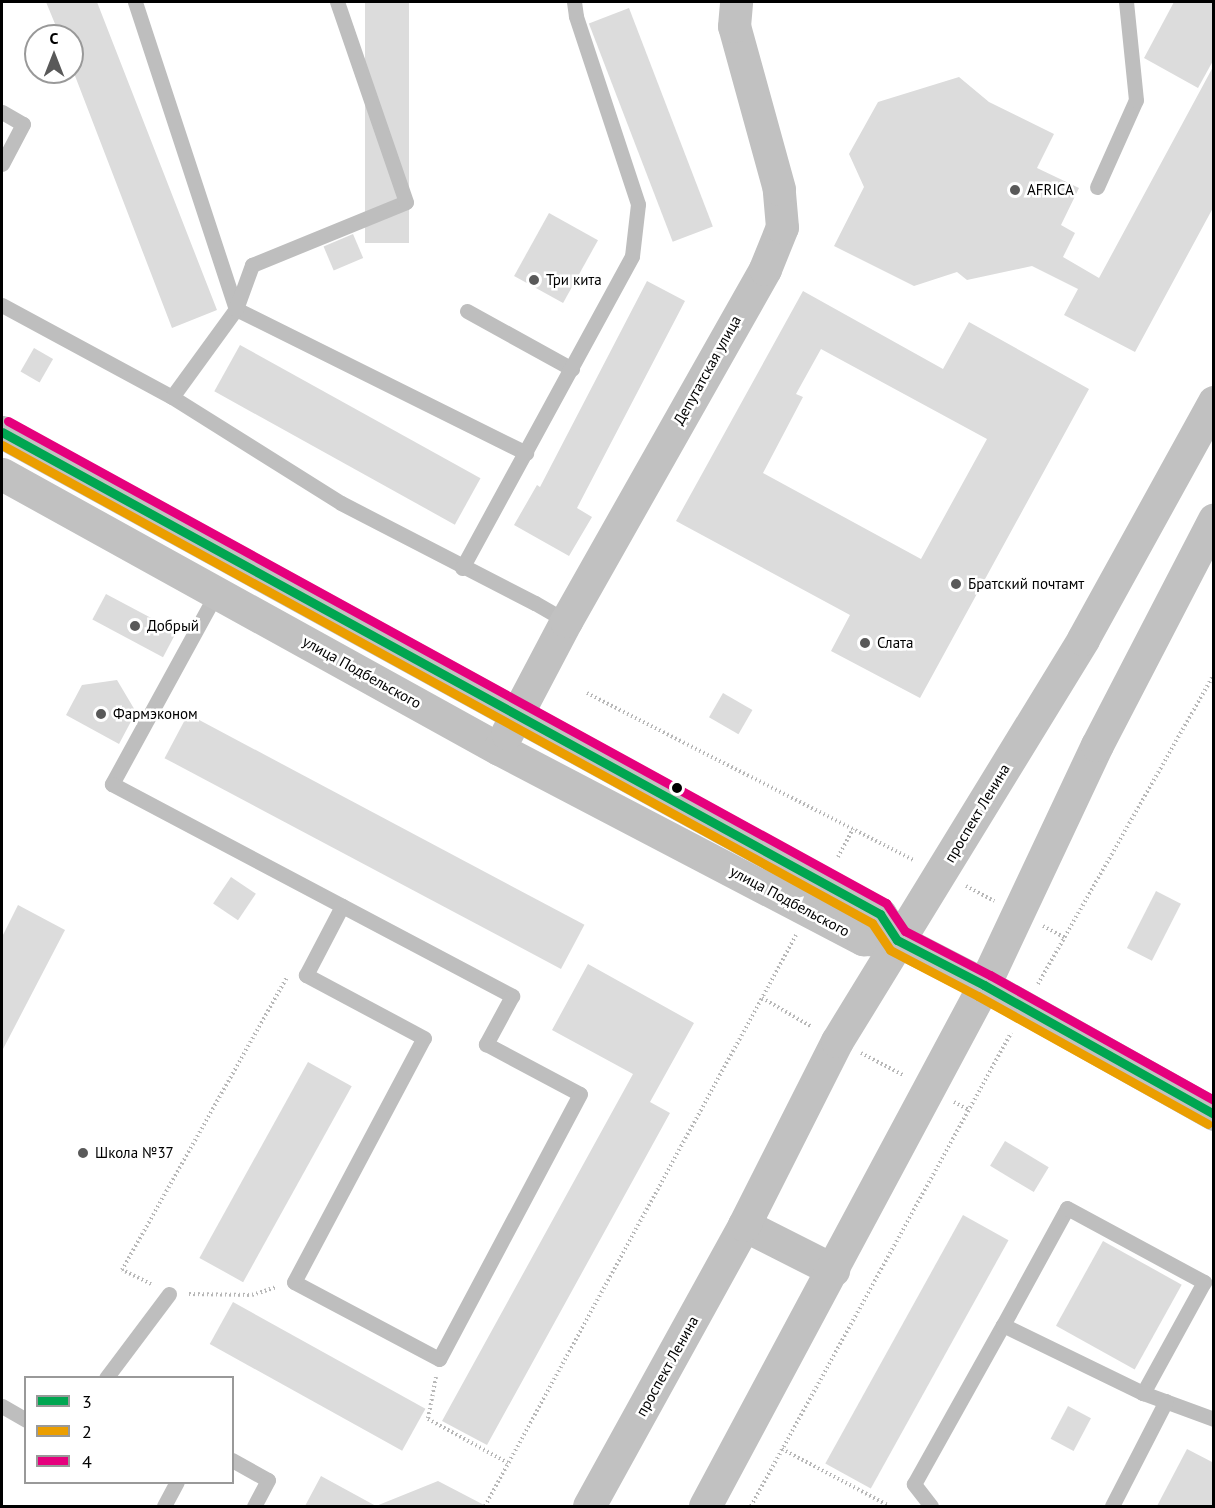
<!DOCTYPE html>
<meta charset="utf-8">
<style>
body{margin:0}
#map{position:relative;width:1215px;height:1508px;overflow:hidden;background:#fff;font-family:"PT Sans",sans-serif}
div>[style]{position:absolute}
.building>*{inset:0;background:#dcdcdc;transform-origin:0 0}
.path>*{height:4px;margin-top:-2px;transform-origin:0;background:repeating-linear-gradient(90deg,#b8b8b8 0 1.5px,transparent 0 4.5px)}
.lane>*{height:15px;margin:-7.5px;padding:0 7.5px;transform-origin:7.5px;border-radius:7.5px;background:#bebebe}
.secondary>*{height:33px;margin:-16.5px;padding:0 16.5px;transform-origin:16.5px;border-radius:16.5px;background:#c1c1c1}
.bus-1>*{height:9px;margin:-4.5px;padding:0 4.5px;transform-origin:4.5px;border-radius:4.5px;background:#00a651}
.bus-2>*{height:9px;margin:-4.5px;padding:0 4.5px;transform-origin:4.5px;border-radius:4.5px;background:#eb9e00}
.bus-3>*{height:9px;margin:-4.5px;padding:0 4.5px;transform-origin:4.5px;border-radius:4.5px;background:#e5007d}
.dots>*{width:16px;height:16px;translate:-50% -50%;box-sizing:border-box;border:3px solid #fff;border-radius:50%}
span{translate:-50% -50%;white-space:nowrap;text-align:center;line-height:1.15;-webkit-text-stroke:5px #fff;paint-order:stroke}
.poi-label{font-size:15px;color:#000}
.left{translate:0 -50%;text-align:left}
.street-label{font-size:15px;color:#000}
.frame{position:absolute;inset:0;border:3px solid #000;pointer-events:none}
.legend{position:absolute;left:24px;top:1376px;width:210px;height:108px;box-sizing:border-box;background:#fff;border:2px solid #999;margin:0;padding:8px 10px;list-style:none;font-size:18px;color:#000}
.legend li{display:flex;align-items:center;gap:12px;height:30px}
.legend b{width:30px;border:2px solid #999}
.north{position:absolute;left:24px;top:24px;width:60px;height:60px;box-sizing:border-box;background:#fff;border:2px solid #999;border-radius:50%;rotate:0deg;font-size:16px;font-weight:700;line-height:24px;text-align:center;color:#000}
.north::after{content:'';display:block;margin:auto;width:21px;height:27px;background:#595959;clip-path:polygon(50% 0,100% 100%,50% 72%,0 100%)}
</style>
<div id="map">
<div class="building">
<i style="clip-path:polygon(46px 2px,97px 2px,217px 310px,172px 328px,72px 68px,72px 36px,60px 36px)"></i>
<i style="left:365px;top:2px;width:44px;height:241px"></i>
<i style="clip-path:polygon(1174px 2px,1214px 2px,1214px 59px,1198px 88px,1144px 58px)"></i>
<i style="left:629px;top:8px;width:234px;height:43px;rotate:69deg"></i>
<i style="clip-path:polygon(1214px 65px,1214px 206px,1135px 352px,1064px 315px,1078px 289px,1032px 266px,967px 280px,957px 272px,914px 286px,834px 246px,864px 187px,849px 154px,878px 102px,959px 77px,989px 102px,1054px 134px,1037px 168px,1079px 188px,1061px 225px,1075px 233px,1063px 257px,1099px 278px)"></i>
<i style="left:549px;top:213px;width:56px;height:72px;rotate:29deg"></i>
<i style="left:353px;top:234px;width:26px;height:32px;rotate:67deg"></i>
<i style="clip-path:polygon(647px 281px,685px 301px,577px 508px,592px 517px,569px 556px,514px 525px,537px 485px,540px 487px)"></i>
<i style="clip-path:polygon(evenodd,803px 291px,943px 369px,969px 322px,1089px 389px,920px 698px,831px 651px,850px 615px,676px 521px,803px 291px,821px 349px,987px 439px,921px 559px,763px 473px,803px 397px,796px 394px,821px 349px)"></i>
<i style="left:240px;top:345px;width:275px;height:53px;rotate:29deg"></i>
<i style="left:34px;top:348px;width:22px;height:27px;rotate:30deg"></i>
<i style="left:106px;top:594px;width:80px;height:29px;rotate:28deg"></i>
<i style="clip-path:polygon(117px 680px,136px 712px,119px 744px,66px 715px,82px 685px)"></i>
<i style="left:723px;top:693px;width:34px;height:28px;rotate:30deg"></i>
<i style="left:188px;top:714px;width:449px;height:50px;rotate:28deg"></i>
<i style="left:231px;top:877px;width:30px;height:32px;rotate:34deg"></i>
<i style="left:1156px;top:891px;width:28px;height:64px;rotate:27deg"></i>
<i style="clip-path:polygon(18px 905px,65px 930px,2px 1051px,2px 937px)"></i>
<i style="clip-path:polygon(588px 964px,694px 1023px,650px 1102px,670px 1113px,487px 1445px,442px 1421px,633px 1074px,552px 1030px)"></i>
<i style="left:308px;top:1062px;width:50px;height:224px;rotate:29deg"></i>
<i style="left:1005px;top:1141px;width:51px;height:29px;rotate:31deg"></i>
<i style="left:963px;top:1215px;width:52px;height:284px;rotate:29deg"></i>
<i style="left:1103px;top:1241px;width:90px;height:97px;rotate:29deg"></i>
<i style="left:233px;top:1302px;width:220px;height:48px;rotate:29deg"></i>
<i style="left:1068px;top:1406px;width:26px;height:37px;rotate:28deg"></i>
<i style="clip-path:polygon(1187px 1449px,1214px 1463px,1214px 1506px,1157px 1506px)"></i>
<i style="clip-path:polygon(321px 1476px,376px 1506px,438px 1481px,486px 1506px,305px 1506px)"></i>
</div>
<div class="path">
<i style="left:587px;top:693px;width:367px;rotate:27.1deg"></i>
<i style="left:838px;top:857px;width:32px;rotate:-62deg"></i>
<i style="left:966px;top:886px;width:32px;rotate:28deg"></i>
<i style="left:1043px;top:926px;width:24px;rotate:28deg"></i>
<i style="left:796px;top:935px;width:72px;rotate:118.4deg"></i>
<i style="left:762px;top:998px;width:58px;rotate:30.1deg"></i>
<i style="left:1038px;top:984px;width:356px;rotate:-60.4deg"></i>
<i style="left:861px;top:1053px;width:47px;rotate:27.6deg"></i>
<i style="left:954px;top:1102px;width:17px;rotate:28deg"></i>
<i style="left:151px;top:1284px;width:32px;rotate:-154deg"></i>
<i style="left:122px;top:1270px;width:336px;rotate:-60.6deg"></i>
<i style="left:189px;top:1294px;width:63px;rotate:0.9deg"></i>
<i style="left:252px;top:1295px;width:25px;rotate:-18deg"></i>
<i style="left:436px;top:1377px;width:43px;rotate:100.8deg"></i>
<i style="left:428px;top:1419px;width:91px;rotate:28.8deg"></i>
<i style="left:782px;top:1449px;width:121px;rotate:28deg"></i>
<i style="left:485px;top:1506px;width:579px;rotate:-61.4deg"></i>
<i style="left:751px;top:1506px;width:540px;rotate:-61.2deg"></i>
</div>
<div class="lane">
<i style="left:135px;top:2px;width:323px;rotate:71.8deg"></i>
<i style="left:236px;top:309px;width:324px;rotate:26.4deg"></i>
<i style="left:2px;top:112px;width:24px;rotate:30deg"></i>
<i style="left:23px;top:124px;width:45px;rotate:117.7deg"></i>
<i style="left:1097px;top:187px;width:95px;rotate:-65.9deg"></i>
<i style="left:1136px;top:100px;width:99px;rotate:-95.8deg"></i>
<i style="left:2px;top:305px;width:193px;rotate:28.4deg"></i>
<i style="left:172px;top:397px;width:199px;rotate:32.1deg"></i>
<i style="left:341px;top:503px;width:218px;rotate:27.3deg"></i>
<i style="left:535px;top:603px;width:36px;rotate:30deg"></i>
<i style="left:467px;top:311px;width:120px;rotate:28.9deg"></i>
<i style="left:172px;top:397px;width:109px;rotate:-54deg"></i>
<i style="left:236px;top:309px;width:47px;rotate:-70deg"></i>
<i style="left:252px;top:265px;width:166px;rotate:-22.2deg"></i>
<i style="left:406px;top:202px;width:212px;rotate:-109deg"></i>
<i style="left:462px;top:568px;width:355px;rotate:-61.4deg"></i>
<i style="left:632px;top:256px;width:52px;rotate:-83.4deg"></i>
<i style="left:638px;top:204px;width:198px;rotate:-108.3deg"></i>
<i style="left:576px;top:16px;width:14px;rotate:-98deg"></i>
<i style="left:217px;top:592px;width:219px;rotate:118.7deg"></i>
<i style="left:112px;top:784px;width:453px;rotate:27.9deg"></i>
<i style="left:512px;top:996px;width:55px;rotate:118.4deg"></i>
<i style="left:486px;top:1044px;width:106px;rotate:28deg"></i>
<i style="left:580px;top:1094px;width:300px;rotate:118deg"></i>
<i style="left:439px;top:1359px;width:164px;rotate:-152deg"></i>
<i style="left:294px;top:1282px;width:276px;rotate:-62deg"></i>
<i style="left:424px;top:1038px;width:134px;rotate:-151.9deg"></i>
<i style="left:306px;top:975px;width:78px;rotate:-62.4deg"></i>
<i style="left:1003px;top:1325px;width:133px;rotate:-61.3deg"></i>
<i style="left:1067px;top:1208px;width:156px;rotate:28.4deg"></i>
<i style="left:1204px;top:1282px;width:127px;rotate:118.8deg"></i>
<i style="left:106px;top:1378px;width:105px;rotate:-53.1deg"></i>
<i style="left:2px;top:1406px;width:28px;rotate:30deg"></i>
<i style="left:232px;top:1460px;width:41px;rotate:29.1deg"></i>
<i style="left:268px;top:1480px;width:30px;rotate:118deg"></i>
<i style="left:164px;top:1506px;width:27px;rotate:-62deg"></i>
<i style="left:931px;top:1506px;width:28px;rotate:-128deg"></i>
<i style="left:914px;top:1484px;width:182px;rotate:-60.8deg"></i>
<i style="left:1003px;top:1325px;width:156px;rotate:25.9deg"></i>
<i style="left:1143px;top:1393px;width:76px;rotate:20.1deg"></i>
<i style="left:1112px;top:1506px;width:118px;rotate:-62.8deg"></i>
</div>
<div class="secondary">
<i style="left:2px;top:432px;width:1002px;rotate:28.77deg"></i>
<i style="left:880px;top:914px;width:31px;rotate:57deg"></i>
<i style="left:2px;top:474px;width:568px;rotate:28.96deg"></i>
<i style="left:499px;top:749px;width:411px;rotate:27.6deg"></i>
<i style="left:863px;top:939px;width:34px;rotate:2deg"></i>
<i style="left:897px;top:940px;width:98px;rotate:27.3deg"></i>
<i style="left:984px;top:985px;width:264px;rotate:29.3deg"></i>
<i style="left:507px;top:733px;width:127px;rotate:-62.2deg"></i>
<i style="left:566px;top:621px;width:404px;rotate:-60.5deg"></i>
<i style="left:765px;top:269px;width:45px;rotate:-68deg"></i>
<i style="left:782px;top:227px;width:38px;rotate:-95deg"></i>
<i style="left:779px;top:189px;width:169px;rotate:-105.4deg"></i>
<i style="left:734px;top:26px;width:24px;rotate:-85deg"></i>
<i style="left:744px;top:1225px;width:100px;rotate:26.8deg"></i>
<i style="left:589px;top:1506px;width:321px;rotate:-61.1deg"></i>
<i style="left:744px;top:1225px;width:206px;rotate:-63.2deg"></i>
<i style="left:837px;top:1041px;width:471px;rotate:-58.5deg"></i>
<i style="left:1083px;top:639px;width:271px;rotate:-61.1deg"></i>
<i style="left:705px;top:1506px;width:591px;rotate:-61.83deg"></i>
<i style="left:984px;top:985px;width:265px;rotate:-64.8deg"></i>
<i style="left:1097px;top:745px;width:254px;rotate:-62.6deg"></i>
</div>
<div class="bus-1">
<i style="left:2px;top:432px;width:1002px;rotate:28.77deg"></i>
<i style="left:880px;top:914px;width:31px;rotate:57deg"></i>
<i style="left:897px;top:940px;width:98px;rotate:27.3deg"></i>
<i style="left:984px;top:985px;width:264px;rotate:29.3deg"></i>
</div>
<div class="bus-2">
<i style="left:2px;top:445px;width:993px;rotate:28.79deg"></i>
<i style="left:872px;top:923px;width:32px;rotate:56deg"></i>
<i style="left:890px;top:950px;width:99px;rotate:27.6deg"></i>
<i style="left:978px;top:996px;width:263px;rotate:29.1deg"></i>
</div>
<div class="bus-3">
<i style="left:8px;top:421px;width:1002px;rotate:28.77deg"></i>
<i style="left:886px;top:903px;width:34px;rotate:56deg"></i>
<i style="left:905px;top:931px;width:96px;rotate:27.4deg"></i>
<i style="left:990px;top:975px;width:257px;rotate:29.2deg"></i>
</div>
<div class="dots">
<i style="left:1015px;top:190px;background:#595959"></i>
<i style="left:534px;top:280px;background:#595959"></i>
<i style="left:956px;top:584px;background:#595959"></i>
<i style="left:135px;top:626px;background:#595959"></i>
<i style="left:865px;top:643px;background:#595959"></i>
<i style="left:101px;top:714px;background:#595959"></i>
<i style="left:677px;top:788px;background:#000"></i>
<i style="left:83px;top:1153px;background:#595959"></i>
</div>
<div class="poi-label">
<span class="left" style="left:1027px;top:190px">AFRICA</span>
<span class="left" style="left:546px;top:280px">Три кита</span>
<span class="left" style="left:968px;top:584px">Братский почтамт</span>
<span class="left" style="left:147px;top:626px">Добрый</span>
<span class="left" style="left:877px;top:643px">Слата</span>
<span class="left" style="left:113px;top:714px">Фармэконом</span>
<span class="left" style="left:95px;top:1153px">Школа №37</span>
</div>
<div class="street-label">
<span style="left:707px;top:370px;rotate:-61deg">Депутатская улица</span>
<span style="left:362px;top:672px;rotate:29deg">улица Подбельского</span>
<span style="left:977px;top:813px;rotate:-59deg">проспект Ленина</span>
<span style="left:790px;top:901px;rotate:28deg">улица Подбельского</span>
<span style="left:667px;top:1366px;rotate:-61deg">проспект Ленина</span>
</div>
<div class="frame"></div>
<ul class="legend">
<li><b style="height:8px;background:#00a651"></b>3</li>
<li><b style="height:8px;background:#eb9e00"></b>2</li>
<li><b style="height:8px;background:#e5007d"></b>4</li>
</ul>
<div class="north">С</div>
</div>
